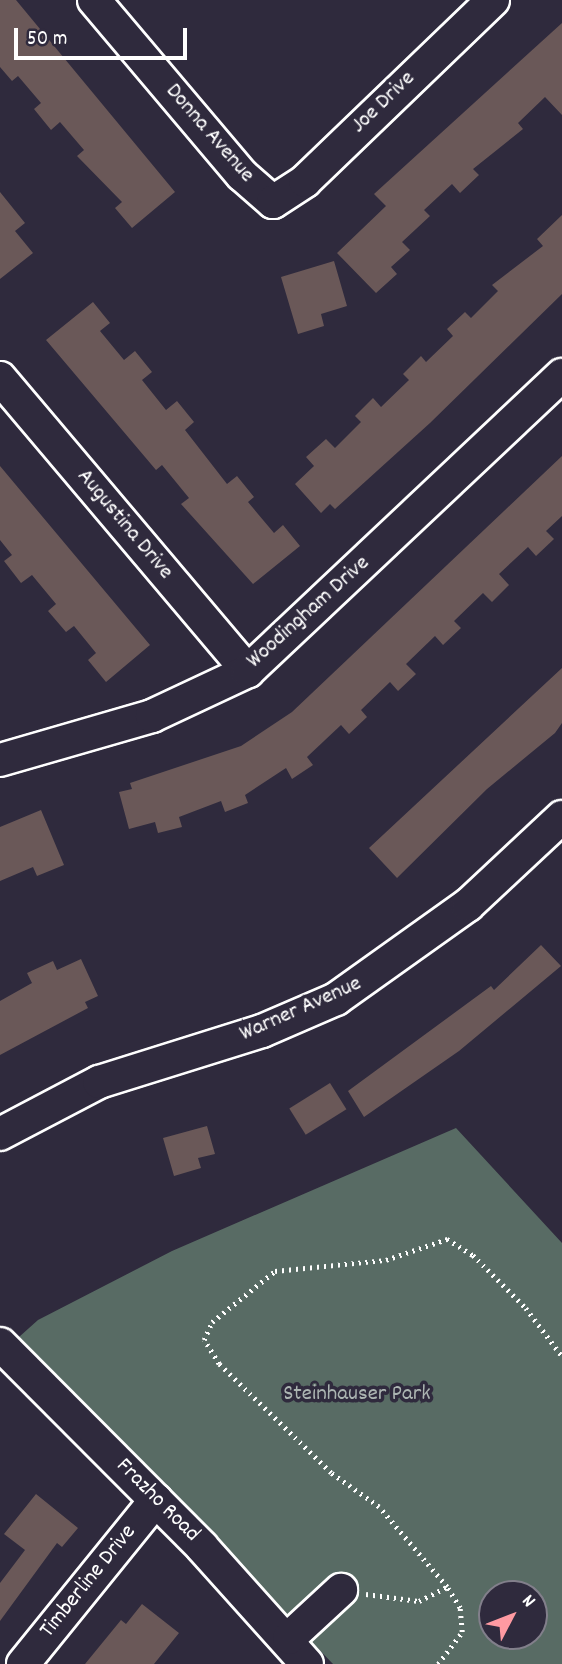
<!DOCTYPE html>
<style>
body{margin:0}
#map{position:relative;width:562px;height:1664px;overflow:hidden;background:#2f2a3d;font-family:Dekko,sans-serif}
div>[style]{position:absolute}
.green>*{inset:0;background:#586b64}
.building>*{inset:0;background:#6a5858;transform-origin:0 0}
.path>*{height:4.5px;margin-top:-2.25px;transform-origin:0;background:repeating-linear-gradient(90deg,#fff 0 2px,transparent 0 7px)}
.roads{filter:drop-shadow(2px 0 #fff) drop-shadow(-2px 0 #fff) drop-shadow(0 2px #fff) drop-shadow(0 -2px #fff)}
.minor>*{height:32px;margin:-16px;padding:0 16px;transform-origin:16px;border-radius:16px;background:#2f2a3d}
span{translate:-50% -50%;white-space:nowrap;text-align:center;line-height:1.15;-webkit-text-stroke:7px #2f2a3d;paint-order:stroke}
.street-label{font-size:23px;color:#fff}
.park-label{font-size:23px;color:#acb5b2}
.north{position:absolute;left:478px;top:1580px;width:70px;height:70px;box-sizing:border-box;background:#2f2a3d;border:2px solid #827f8b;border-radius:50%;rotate:48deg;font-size:19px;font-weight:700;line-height:28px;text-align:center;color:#fff}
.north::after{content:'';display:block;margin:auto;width:24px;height:32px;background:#ff9aa2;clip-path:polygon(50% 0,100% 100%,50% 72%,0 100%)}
.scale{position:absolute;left:14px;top:28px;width:173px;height:32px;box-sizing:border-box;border:4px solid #fff;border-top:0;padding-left:9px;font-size:21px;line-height:24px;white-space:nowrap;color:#fff;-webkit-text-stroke:5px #2f2a3d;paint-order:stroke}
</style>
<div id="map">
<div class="green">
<i style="clip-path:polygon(evenodd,456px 1128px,562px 1243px,562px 1664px,333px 1664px,19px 1337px,38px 1320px,172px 1251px,456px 1128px,492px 1594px,534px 1594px,534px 1636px,492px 1636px,492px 1594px)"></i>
</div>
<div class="building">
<i style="clip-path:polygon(0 0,16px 0,175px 192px,132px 228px,115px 208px,122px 202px,77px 156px,84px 150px,60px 122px,51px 130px,34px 109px,41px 103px,18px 76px,12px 81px,0 67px)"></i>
<i style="clip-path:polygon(562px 23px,562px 115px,545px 97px,518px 123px,523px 129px,473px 169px,479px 175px,460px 193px,452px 184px,424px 210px,430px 216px,402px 242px,410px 250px,391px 267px,397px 274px,376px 293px,337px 253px,386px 206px,374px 194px)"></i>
<i style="clip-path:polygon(0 192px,25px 223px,15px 231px,33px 253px,0 279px)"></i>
<i style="clip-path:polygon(562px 215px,562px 294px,430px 423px,335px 509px,330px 504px,321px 513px,295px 484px,314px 466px,306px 457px,326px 439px,335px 448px,361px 422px,355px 416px,373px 398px,381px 407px,409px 380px,403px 374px,421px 356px,426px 362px,453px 336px,447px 329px,465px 312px,471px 318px,498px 291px,492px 285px,543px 246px,537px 239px)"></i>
<i style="clip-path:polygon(334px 261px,347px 306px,321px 314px,324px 326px,298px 334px,281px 277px)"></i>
<i style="clip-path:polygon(93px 302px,110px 323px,100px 331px,124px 360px,135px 351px,152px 372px,142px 380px,166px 410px,177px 401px,194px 422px,185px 430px,227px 484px,237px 476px,254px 497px,248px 502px,274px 533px,283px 525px,300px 546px,253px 584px,181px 504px,189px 498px,162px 465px,156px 470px,46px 340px)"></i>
<i style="clip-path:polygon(562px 456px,562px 516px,546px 531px,554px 539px,536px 556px,528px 547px,499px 574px,509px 585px,492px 602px,483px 593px,454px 621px,461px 628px,443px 645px,435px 636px,406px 664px,416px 674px,398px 691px,390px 682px,361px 710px,367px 717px,349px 734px,341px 725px,307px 757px,313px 765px,292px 779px,286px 768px,245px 795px,248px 803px,225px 812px,221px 801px,179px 817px,182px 827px,158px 833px,155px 822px,129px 829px,119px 792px,132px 789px,130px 783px,241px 746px,292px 712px)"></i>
<i style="clip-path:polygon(0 466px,150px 645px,106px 682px,88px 660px,96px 653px,74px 626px,66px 632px,48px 611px,56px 604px,32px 575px,21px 583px,4px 561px,12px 555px,0 540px)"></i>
<i style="clip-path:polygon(562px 668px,562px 723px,555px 733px,487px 789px,397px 878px,369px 848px)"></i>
<i style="clip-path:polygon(41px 810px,64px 865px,37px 876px,33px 867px,0 881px,0 827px)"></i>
<i style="clip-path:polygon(541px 945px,561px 966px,459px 1051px,364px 1117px,348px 1091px,491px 986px,494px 990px)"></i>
<i style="clip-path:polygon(81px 959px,98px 996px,85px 1002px,88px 1008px,0 1055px,0 1001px,32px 983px,27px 973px,53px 961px,57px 970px)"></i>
<i style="left:330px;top:1083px;width:31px;height:48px;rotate:58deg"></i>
<i style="clip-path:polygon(207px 1126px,215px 1154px,198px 1158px,201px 1168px,174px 1176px,163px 1138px)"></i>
<i style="clip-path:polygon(36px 1494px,78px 1528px,62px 1547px,57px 1543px,0 1621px,0 1583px,25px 1550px,4px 1534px)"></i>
<i style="clip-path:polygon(142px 1604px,179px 1633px,154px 1664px,85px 1664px,121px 1620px,126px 1624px)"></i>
</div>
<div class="path">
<i style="left:366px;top:1594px;width:53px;rotate:7.5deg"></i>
<i style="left:419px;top:1601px;width:31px;rotate:-27deg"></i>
<i style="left:438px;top:1664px;width:40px;rotate:-53deg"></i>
<i style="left:462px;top:1632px;width:24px;rotate:-95deg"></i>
<i style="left:460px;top:1608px;width:25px;rotate:-122deg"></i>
<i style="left:447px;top:1587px;width:105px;rotate:-130.4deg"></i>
<i style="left:379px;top:1507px;width:59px;rotate:-144.7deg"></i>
<i style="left:331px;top:1473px;width:156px;rotate:-135.8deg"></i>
<i style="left:219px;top:1364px;width:28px;rotate:-122deg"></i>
<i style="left:204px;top:1340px;width:20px;rotate:-66deg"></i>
<i style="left:212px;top:1322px;width:81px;rotate:-39deg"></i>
<i style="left:275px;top:1271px;width:112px;rotate:-5.7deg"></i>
<i style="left:386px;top:1260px;width:65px;rotate:-19deg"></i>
<i style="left:447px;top:1239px;width:31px;rotate:32deg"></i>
<i style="left:473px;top:1255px;width:75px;rotate:45deg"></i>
<i style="left:526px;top:1308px;width:60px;rotate:53.1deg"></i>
</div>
<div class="roads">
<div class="minor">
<i style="left:94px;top:0;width:229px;rotate:49.8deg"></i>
<i style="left:242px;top:175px;width:41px;rotate:41.1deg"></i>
<i style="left:273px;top:202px;width:38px;rotate:-33deg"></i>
<i style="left:305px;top:181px;width:261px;rotate:-43.9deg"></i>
<i style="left:0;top:378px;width:384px;rotate:49.8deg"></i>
<i style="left:0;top:760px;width:158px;rotate:-16.1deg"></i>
<i style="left:152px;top:716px;width:106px;rotate:-25.1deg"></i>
<i style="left:248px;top:671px;width:432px;rotate:-43.3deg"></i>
<i style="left:0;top:1134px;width:112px;rotate:-27.7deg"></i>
<i style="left:99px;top:1082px;width:171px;rotate:-17.4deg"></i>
<i style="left:262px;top:1031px;width:81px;rotate:-23.4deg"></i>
<i style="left:336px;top:999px;width:162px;rotate:-35.5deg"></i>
<i style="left:468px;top:905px;width:129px;rotate:-43.1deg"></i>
<i style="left:0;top:1344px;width:286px;rotate:45.1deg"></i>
<i style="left:202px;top:1547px;width:157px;rotate:48.1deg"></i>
<i style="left:289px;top:1638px;width:71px;rotate:-42.7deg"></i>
<i style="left:23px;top:1664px;width:211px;rotate:-51deg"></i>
</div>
</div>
<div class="street-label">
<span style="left:384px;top:103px;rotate:-44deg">Joe Drive</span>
<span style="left:209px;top:134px;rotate:49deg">Donna Avenue</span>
<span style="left:124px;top:525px;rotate:50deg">Augustina Drive</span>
<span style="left:309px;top:613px;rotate:-42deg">Woodingham Drive</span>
<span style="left:301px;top:1010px;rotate:-24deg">Warner Avenue</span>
<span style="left:157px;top:1501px;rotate:45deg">Frazho Road</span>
<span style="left:89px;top:1582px;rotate:-51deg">Timberline Drive</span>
</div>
<div class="park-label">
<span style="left:357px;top:1395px">Steinhauser Park</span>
</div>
<div class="north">N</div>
<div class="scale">50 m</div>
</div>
